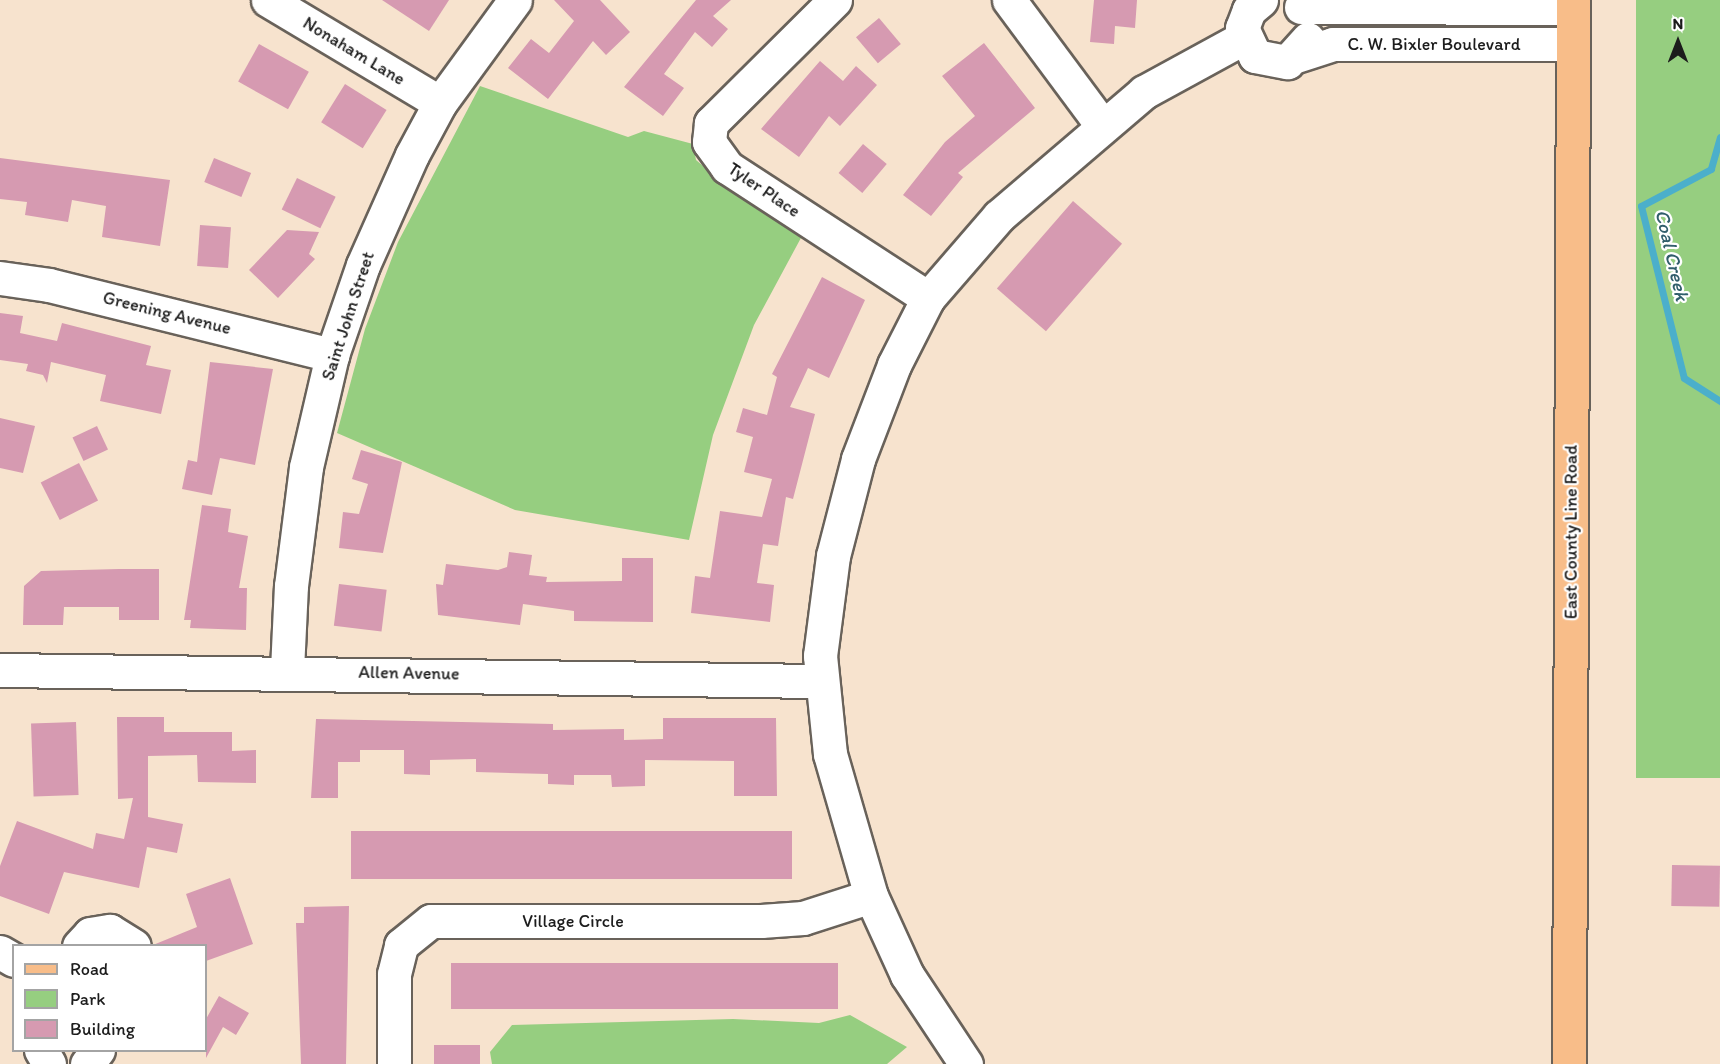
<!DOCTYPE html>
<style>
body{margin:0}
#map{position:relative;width:1720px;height:1064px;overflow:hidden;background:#f7e3ce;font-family:Itim,sans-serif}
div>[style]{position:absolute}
.green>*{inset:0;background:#96ce80;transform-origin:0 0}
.stream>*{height:7px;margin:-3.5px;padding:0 3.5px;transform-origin:3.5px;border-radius:3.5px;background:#4bafcb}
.building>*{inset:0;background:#d69ab1;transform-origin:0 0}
.roads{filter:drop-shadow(2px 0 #69625a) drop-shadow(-2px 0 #69625a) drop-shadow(0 2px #69625a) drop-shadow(0 -2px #69625a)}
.minor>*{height:33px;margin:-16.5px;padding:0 16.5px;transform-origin:16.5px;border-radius:16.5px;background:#fff}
.major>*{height:33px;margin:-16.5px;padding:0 16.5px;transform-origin:16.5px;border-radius:16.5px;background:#f8bd89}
span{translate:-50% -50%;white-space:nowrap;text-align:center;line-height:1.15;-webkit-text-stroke:4.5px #fff;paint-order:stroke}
.street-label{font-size:18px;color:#1c1c1c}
.water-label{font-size:20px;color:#315e6b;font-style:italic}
.legend{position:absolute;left:12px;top:944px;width:195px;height:108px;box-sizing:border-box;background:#fff;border:2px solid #a4a4a4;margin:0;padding:8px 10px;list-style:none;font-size:18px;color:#1c1c1c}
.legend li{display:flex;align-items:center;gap:12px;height:30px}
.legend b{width:30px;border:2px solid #a4a4a4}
.north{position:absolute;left:1648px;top:12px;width:60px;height:60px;-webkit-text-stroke:4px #fff;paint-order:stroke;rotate:0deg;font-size:16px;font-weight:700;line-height:24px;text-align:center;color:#1c1c1c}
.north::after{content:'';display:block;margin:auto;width:21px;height:27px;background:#1c1c1c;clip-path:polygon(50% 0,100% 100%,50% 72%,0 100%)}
</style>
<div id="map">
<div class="green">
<i style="left:1636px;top:0;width:84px;height:778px"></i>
<i style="clip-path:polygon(480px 86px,628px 137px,644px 131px,693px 144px,696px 160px,734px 192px,802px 236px,754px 325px,713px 435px,689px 540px,515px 510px,337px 433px,365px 329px,398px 242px)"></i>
<i style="clip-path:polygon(850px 1015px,907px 1047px,887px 1064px,492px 1064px,490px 1052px,512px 1025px,733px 1019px,819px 1023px)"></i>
</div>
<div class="stream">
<i style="left:1720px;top:137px;width:33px;rotate:106deg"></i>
<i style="left:1711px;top:169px;width:79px;rotate:152.1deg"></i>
<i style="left:1641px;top:206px;width:177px;rotate:76deg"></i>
<i style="left:1684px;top:378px;width:43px;rotate:32.6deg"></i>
</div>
<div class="building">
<i style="clip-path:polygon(382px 0,449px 0,429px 31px)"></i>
<i style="clip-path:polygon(554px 0,600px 0,630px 32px,606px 55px,593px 41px,548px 99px,508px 68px,531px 39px,549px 53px,574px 21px)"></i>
<i style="clip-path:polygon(696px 0,731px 0,713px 16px,728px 29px,712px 47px,695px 32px,664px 74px,684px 88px,663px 116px,624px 87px)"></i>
<i style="clip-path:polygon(1094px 0,1137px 0,1135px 28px,1115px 26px,1114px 44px,1090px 42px)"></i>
<i style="left:879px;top:18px;width:34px;height:30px;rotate:50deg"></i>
<i style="clip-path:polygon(984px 43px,1035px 108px,958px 173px,963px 177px,931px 216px,903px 195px,945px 142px,975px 116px,942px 76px)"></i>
<i style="left:259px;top:44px;width:57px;height:43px;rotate:29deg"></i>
<i style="clip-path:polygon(820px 61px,843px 81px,856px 66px,877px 85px,840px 126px,829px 116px,799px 157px,761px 129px)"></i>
<i style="left:345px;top:84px;width:49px;height:45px;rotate:32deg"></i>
<i style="left:863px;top:144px;width:31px;height:38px;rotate:40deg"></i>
<i style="clip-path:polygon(0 158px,170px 180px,160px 246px,102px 237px,106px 206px,72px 200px,68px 222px,25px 215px,27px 202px,0 199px)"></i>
<i style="left:214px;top:158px;width:40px;height:26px;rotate:22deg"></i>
<i style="left:297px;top:178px;width:43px;height:35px;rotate:26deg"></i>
<i style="left:1073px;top:201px;width:65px;height:116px;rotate:41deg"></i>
<i style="left:200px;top:225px;width:31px;height:41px;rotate:4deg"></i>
<i style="clip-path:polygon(287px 230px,319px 232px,309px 254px,315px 259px,278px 298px,249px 270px)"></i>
<i style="clip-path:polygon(822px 277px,865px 300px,829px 378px,808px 368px,790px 407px,815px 414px,793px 499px,786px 497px,778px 546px,763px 544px,757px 583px,774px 585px,770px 622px,691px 613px,695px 576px,710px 578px,720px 511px,762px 517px,772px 479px,744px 472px,753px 437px,736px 432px,743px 408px,767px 415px,777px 377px,772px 374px)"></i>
<i style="clip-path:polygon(0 313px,23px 316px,20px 333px,57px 341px,62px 323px,151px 346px,146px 365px,171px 370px,161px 414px,100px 401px,106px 375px,51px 362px,47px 383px,43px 375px,26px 371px,28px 364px,0 360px)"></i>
<i style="clip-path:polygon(210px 362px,273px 369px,255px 465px,220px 458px,212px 495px,182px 489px,188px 460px,197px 462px)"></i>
<i style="clip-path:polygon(0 418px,35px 426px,23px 473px,0 468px)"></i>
<i style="left:97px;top:426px;width:26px;height:27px;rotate:65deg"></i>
<i style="clip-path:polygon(361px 450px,402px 462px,383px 553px,339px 548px,343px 512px,359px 514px,368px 484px,352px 479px)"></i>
<i style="left:79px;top:463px;width:42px;height:43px;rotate:63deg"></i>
<i style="clip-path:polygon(202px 505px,231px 509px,228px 532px,248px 536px,239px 588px,247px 588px,246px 630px,190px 628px,191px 620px,184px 620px)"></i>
<i style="clip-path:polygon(509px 552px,532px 555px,529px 575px,547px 577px,546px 582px,622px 581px,622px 558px,653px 558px,653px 622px,574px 621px,574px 611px,523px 604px,520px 625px,438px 615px,436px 584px,443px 585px,446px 564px,498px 570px,507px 567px)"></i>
<i style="clip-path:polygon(119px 569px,159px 569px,159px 620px,119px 620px,119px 607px,64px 607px,63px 625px,23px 625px,24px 586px,41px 571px)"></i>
<i style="left:339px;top:584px;width:48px;height:42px;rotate:7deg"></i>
<i style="clip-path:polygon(117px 717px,164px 717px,164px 732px,232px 732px,232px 751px,256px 750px,256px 783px,198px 782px,197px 755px,148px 756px,148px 817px,183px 824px,177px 853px,147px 847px,139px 888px,64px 872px,49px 914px,0 896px,0 866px,17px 821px,93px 849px,96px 833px,124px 839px,133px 798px,118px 799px)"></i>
<i style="clip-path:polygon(663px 718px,776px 718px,777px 796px,734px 796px,734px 761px,645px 760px,645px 786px,612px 787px,611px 775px,574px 775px,574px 785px,548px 784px,548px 774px,476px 772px,476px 759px,430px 760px,430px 775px,404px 774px,404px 750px,360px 750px,360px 762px,338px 762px,338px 798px,311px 798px,316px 719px,553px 724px,553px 730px,624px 729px,624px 740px,663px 739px)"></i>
<i style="left:76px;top:722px;width:73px;height:45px;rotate:88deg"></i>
<i style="left:351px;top:831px;width:441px;height:48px"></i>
<i style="left:1672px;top:865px;width:48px;height:41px;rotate:1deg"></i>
<i style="clip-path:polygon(230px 878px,253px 944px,206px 961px,206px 945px,153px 945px,197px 927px,186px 894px)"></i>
<i style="clip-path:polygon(349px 906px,346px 1064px,301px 1064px,296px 923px,304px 923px,304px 907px)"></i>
<i style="left:451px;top:963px;width:387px;height:46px"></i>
<i style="clip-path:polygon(219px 996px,249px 1013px,236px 1035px,223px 1027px,206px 1058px,206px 1019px)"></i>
<i style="left:434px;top:1045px;width:46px;height:19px"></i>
</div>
<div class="roads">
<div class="minor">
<i style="left:268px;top:0;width:200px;rotate:30.9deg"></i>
<i style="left:835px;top:0;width:175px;rotate:135.2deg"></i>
<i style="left:711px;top:123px;width:19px;rotate:96deg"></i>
<i style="left:709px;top:142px;width:31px;rotate:54deg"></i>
<i style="left:727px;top:167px;width:240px;rotate:33.1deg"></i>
<i style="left:1009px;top:0;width:154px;rotate:53.4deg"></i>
<i style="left:1261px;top:0;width:16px;rotate:140deg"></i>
<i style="left:1249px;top:10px;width:19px;rotate:111deg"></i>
<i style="left:1242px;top:28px;width:31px;rotate:65deg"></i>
<i style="left:1255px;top:56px;width:33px;rotate:11deg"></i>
<i style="left:1287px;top:62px;width:31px;rotate:-48deg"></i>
<i style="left:1301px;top:7px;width:271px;rotate:0.2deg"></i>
<i style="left:1296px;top:56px;width:39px;rotate:-18deg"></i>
<i style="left:1333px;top:44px;width:240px"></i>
<i style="left:0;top:278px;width:49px;rotate:8.1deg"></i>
<i style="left:49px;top:285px;width:292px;rotate:13.9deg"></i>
<i style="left:0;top:670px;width:819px;rotate:0.77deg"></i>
<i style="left:287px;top:670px;width:84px;rotate:-87.3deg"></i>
<i style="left:291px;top:586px;width:120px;rotate:-82.8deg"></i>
<i style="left:306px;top:467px;width:115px;rotate:-76.9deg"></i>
<i style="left:332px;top:355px;width:95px;rotate:-71deg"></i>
<i style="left:363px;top:265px;width:120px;rotate:-66deg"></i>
<i style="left:412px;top:155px;width:59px;rotate:-61.7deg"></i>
<i style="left:440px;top:103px;width:127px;rotate:-53.9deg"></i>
<i style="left:79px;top:946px;width:16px;rotate:-47deg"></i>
<i style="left:90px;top:934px;width:20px;rotate:-9deg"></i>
<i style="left:110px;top:931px;width:28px;rotate:32deg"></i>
<i style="left:0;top:952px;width:16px;rotate:30deg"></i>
<i style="left:41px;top:1050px;width:16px;rotate:60deg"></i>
<i style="left:87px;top:1064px;width:18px;rotate:-52deg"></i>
<i style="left:394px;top:1064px;width:90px;rotate:-90deg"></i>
<i style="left:394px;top:974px;width:30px;rotate:-76deg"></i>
<i style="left:401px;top:945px;width:38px;rotate:-39deg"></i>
<i style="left:431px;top:921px;width:330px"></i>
<i style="left:761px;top:921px;width:42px;rotate:-4.1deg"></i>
<i style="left:803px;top:918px;width:71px;rotate:-17.9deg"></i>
<i style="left:966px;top:1064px;width:107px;rotate:-123.5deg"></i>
<i style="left:907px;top:975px;width:87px;rotate:-114.5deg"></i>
<i style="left:871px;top:896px;width:148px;rotate:-106.1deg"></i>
<i style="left:830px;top:754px;width:99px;rotate:-95.8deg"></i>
<i style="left:820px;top:656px;width:101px;rotate:-82.6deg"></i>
<i style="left:833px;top:556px;width:100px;rotate:-75.5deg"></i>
<i style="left:858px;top:459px;width:101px;rotate:-69deg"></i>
<i style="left:894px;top:365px;width:75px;rotate:-63.1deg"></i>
<i style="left:928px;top:298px;width:108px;rotate:-49.1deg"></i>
<i style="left:999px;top:216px;width:191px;rotate:-40.5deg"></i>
<i style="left:1144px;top:92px;width:113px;rotate:-28.6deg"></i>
</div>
<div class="major">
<i style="left:1569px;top:1064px;width:1064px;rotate:-89.78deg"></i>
</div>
</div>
<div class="street-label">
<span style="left:1434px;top:44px">C. W. Bixler Boulevard</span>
<span style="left:354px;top:51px;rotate:31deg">Nonaham Lane</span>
<span style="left:764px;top:190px;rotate:34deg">Tyler Place</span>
<span style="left:167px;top:313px;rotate:14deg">Greening Avenue</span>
<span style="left:348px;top:316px;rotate:-72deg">Saint John Street</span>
<span style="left:1571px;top:532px;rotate:-90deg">East County Line Road</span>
<span style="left:409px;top:673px;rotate:1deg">Allen Avenue</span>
<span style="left:573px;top:921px">Village Circle</span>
</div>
<div class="water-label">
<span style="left:1672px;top:255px;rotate:77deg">Coal Creek</span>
</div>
<ul class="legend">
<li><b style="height:8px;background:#f8bd89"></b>Road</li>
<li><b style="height:16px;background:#96ce80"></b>Park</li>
<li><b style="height:16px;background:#d69ab1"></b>Building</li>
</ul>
<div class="north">N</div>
</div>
